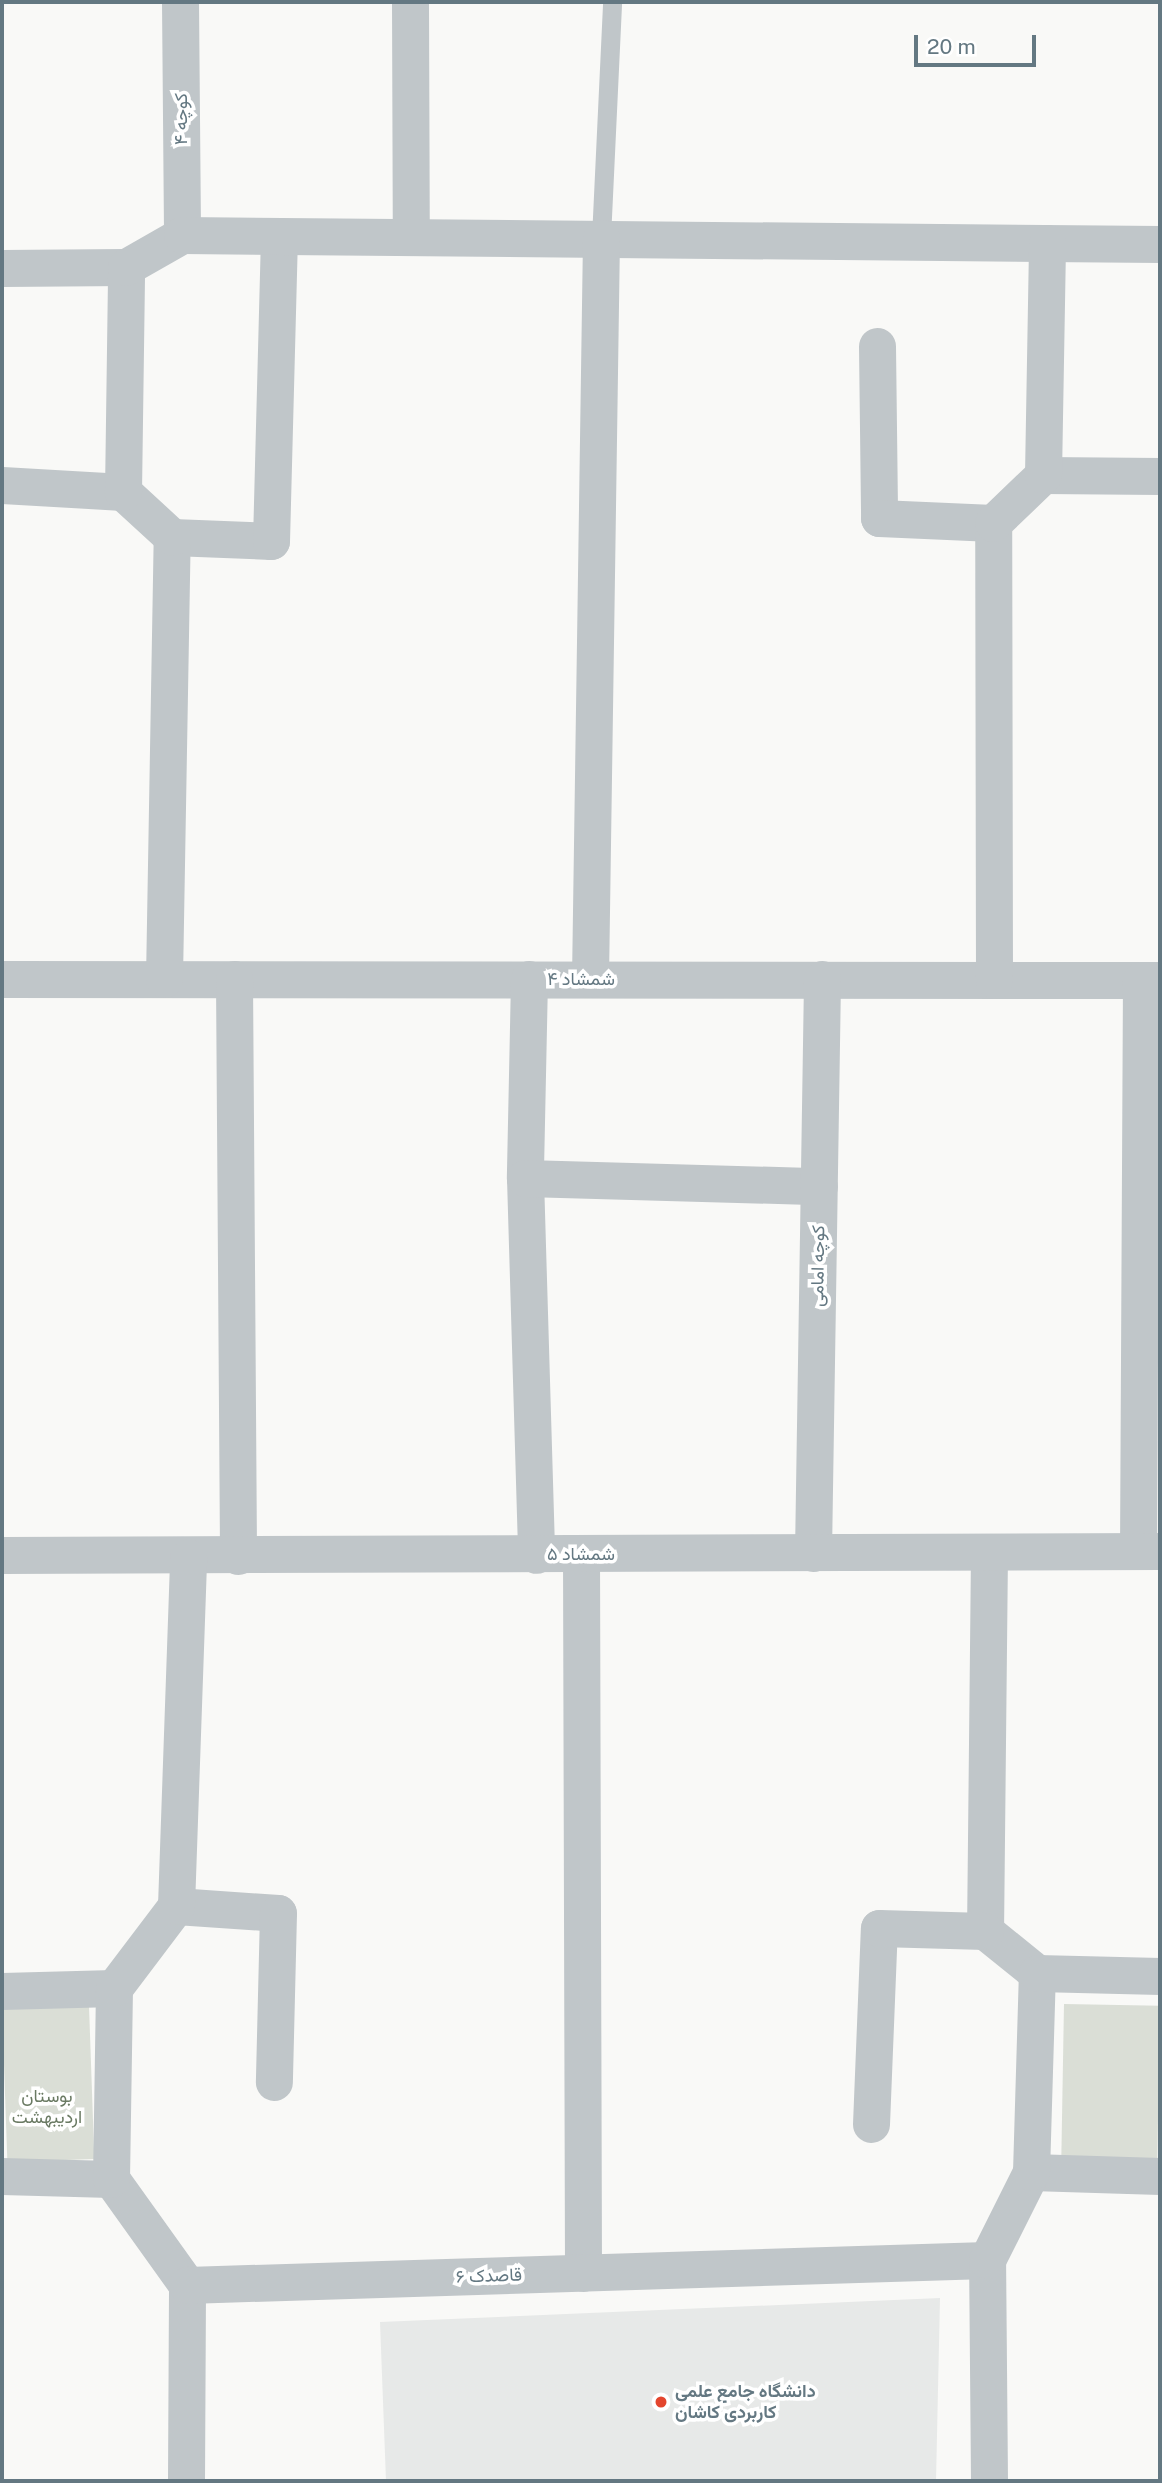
<!DOCTYPE html>
<meta charset="utf-8">
<style>
body{margin:0}
#map{position:relative;width:1162px;height:2483px;overflow:hidden;background:#f9f9f7;font-family:"Public Sans",Vazirmatn,sans-serif}
div>[style]{position:absolute}
.built>*{inset:0;background:#e7e9e8}
.green>*{inset:0;background:#daded6;transform-origin:0 0}
.service>*{height:19px;margin:-9.5px;padding:0 9.5px;transform-origin:9.5px;border-radius:9.5px;background:#c0c6c9}
.minor>*{height:37px;margin:-18.5px;padding:0 18.5px;transform-origin:18.5px;border-radius:18.5px;background:#c0c6c9}
.dots>*{width:19px;height:19px;translate:-50% -50%;box-sizing:border-box;border:4px solid #fff;border-radius:50%}
span{translate:-50% -50%;white-space:nowrap;text-align:center;line-height:1.15;-webkit-text-stroke:7px #fff;paint-order:stroke}
.street-label{font-size:18px;color:#647882}
.park-label{font-size:18px;color:#6a7a63}
.poi-label{font-size:18px;color:#647882;font-weight:700}
.left{translate:0 -50%;text-align:left}
.frame{position:absolute;inset:0;border:4px solid #647882;pointer-events:none}
.scale{position:absolute;left:914px;top:35px;width:122px;height:32px;box-sizing:border-box;border:4px solid #647882;border-top:0;padding-left:9px;font-size:21px;line-height:24px;white-space:nowrap;color:#647882;-webkit-text-stroke:5px #fff;paint-order:stroke}
</style>
<div id="map">
<div class="built">
<i style="clip-path:polygon(940px 2298px,936px 2481px,386px 2481px,380px 2322px)"></i>
</div>
<div class="green">
<i style="left:1064px;top:2004px;width:96px;height:157px;rotate:1deg"></i>
<i style="left:89px;top:2006px;width:153px;height:87px;rotate:88deg"></i>
</div>
<div class="service">
<i style="left:601px;top:238px;width:236px;rotate:-87.3deg"></i>
</div>
<div class="minor">
<i style="left:180px;top:2px;width:233px;rotate:89.5deg"></i>
<i style="left:410px;top:2px;width:233px;rotate:89.8deg"></i>
<i style="left:2px;top:268px;width:124px;rotate:-0.5deg"></i>
<i style="left:877px;top:346px;width:172px;rotate:89.3deg"></i>
<i style="left:879px;top:518px;width:114px;rotate:2.5deg"></i>
<i style="left:1043px;top:475px;width:117px;rotate:0.5deg"></i>
<i style="left:2px;top:485px;width:121px;rotate:3.3deg"></i>
<i style="left:172px;top:537px;width:99px;rotate:2.3deg"></i>
<i style="left:271px;top:541px;width:302px;rotate:-88.5deg"></i>
<i style="left:2px;top:979px;width:1158px;rotate:0.05deg"></i>
<i style="left:164px;top:979px;width:442px;rotate:-89deg"></i>
<i style="left:172px;top:537px;width:67px;rotate:-137.4deg"></i>
<i style="left:123px;top:492px;width:225px;rotate:-89.2deg"></i>
<i style="left:126px;top:267px;width:64px;rotate:-29.7deg"></i>
<i style="left:182px;top:235px;width:978px;rotate:0.53deg"></i>
<i style="left:234px;top:979px;width:577px;rotate:89.6deg"></i>
<i style="left:529px;top:979px;width:199px;rotate:91.2deg"></i>
<i style="left:525px;top:1178px;width:377px;rotate:88.3deg"></i>
<i style="left:590px;top:979px;width:741px;rotate:-89.15deg"></i>
<i style="left:994px;top:980px;width:457px;rotate:-90.1deg"></i>
<i style="left:993px;top:523px;width:69px;rotate:-43.8deg"></i>
<i style="left:1043px;top:475px;width:232px;rotate:-89deg"></i>
<i style="left:525px;top:1178px;width:294px;rotate:1.6deg"></i>
<i style="left:1138px;top:1551px;width:571px;rotate:-89.7deg"></i>
<i style="left:989px;top:1552px;width:379px;rotate:90.6deg"></i>
<i style="left:985px;top:1931px;width:67px;rotate:38.9deg"></i>
<i style="left:813px;top:1553px;width:574px;rotate:-89.1deg"></i>
<i style="left:581px;top:1554px;width:719px;rotate:89.84deg"></i>
<i style="left:2px;top:1555px;width:1158px;rotate:-0.2deg"></i>
<i style="left:176px;top:1906px;width:102px;rotate:3.9deg"></i>
<i style="left:278px;top:1913px;width:169px;rotate:91.4deg"></i>
<i style="left:2px;top:1991px;width:112px;rotate:-1.5deg"></i>
<i style="left:871px;top:2124px;width:196px;rotate:-87.7deg"></i>
<i style="left:879px;top:1928px;width:106px;rotate:1.6deg"></i>
<i style="left:1031px;top:2172px;width:129px;rotate:1.8deg"></i>
<i style="left:2px;top:2176px;width:109px;rotate:1.6deg"></i>
<i style="left:187px;top:2285px;width:130px;rotate:-125.6deg"></i>
<i style="left:111px;top:2179px;width:191px;rotate:-89.1deg"></i>
<i style="left:114px;top:1988px;width:103px;rotate:-52.9deg"></i>
<i style="left:176px;top:1906px;width:349px;rotate:-88deg"></i>
<i style="left:186px;top:2481px;width:196px;rotate:-89.7deg"></i>
<i style="left:187px;top:2285px;width:800px;rotate:-1.79deg"></i>
<i style="left:989px;top:2481px;width:221px;rotate:-90.5deg"></i>
<i style="left:987px;top:2260px;width:98px;rotate:-63.4deg"></i>
<i style="left:1031px;top:2172px;width:199px;rotate:-88.3deg"></i>
<i style="left:1037px;top:1973px;width:123px;rotate:1.4deg"></i>
</div>
<div class="dots">
<i style="left:661px;top:2402px;background:#e3452d"></i>
</div>
<div class="street-label">
<span style="left:181px;top:119px;rotate:-90deg">کوچه ۴</span>
<span style="left:581px;top:979px">شمشاد ۴</span>
<span style="left:818px;top:1266px;rotate:-89deg">کوچه امامی</span>
<span style="left:581px;top:1554px">شمشاد ۵</span>
<span style="left:489px;top:2276px;rotate:-2deg">قاصدک ۶</span>
</div>
<div class="park-label">
<span style="left:47px;top:2107px">بوستان<br>اردیبهشت</span>
</div>
<div class="poi-label">
<span class="left" style="left:675px;top:2402px">دانشگاه جامع علمی<br>کاربردی کاشان</span>
</div>
<div class="frame"></div>
<div class="scale">20 m</div>
</div>
